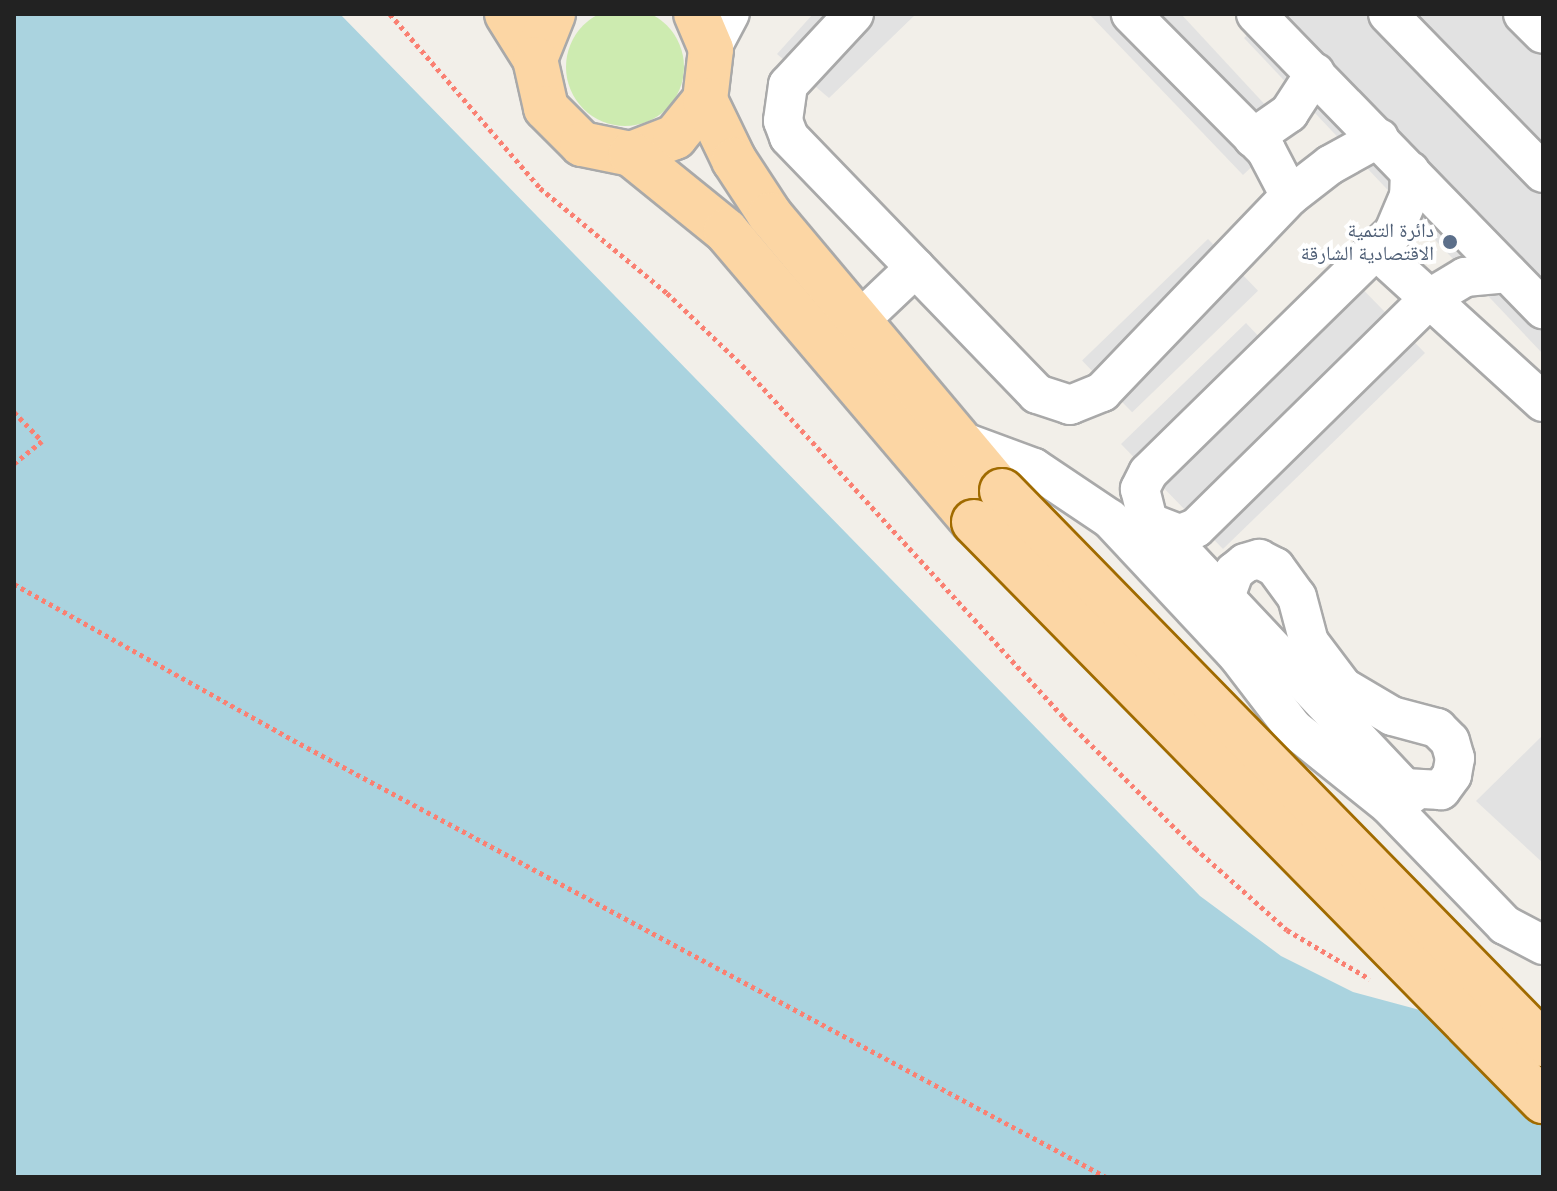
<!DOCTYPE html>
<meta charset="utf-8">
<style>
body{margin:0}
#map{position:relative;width:1557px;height:1191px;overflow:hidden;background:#f2efe9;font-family:Montserrat,"Noto Naskh Arabic",sans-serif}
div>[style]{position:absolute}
.grass>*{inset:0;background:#cdebb0}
.round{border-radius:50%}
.parking>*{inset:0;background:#e2e2e2;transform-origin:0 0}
.water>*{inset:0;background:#aad3df}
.path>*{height:5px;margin-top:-2.5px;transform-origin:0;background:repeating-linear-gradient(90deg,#fa8072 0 4px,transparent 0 8px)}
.roads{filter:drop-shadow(2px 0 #a9a9a9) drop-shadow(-2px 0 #a9a9a9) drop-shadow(0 2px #a9a9a9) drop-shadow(0 -2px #a9a9a9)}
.minor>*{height:38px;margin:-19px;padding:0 19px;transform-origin:19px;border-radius:19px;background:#fff}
.major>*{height:44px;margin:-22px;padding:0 22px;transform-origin:22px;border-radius:22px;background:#fcd6a4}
.bridges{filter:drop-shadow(2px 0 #a06b00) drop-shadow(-2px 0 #a06b00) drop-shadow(0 2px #a06b00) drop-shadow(0 -2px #a06b00)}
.major-bridge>*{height:44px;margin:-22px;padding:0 22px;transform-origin:22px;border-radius:22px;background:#fcd6a4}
.dots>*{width:22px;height:22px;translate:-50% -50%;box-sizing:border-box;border:4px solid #fff;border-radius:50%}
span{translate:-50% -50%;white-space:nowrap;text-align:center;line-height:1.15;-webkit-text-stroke:8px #fff;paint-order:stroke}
.service-label{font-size:20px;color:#4e5e75}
.right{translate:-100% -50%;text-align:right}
.frame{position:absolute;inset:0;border:16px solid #222;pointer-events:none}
</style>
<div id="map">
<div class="grass">
<i class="round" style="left:566px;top:8px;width:118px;height:118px"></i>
</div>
<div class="parking">
<i style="clip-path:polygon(813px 14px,916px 14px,829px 98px,777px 54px)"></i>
<i style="clip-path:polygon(1089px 14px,1181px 14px,1269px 109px,1260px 159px,1243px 175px)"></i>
<i style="clip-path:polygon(1270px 14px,1543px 14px,1543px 354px,1244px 38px)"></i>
<i style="left:1208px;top:239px;width:72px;height:175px;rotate:46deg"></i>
<i style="clip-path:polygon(1341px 267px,1425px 353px,1223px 549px,1121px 444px,1246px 323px,1263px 341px)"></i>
<i style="clip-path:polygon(1543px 735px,1543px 863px,1476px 801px)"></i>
</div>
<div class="water">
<i style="clip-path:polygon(14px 14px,340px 14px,1200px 896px,1281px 956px,1353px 992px,1442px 1016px,1543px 1022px,1543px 1177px,14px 1177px)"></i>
</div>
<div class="path">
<i style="left:390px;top:14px;width:230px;rotate:49.2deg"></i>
<i style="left:540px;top:188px;width:165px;rotate:39.6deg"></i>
<i style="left:667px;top:293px;width:104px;rotate:43.8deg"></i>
<i style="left:742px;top:365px;width:476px;rotate:47.6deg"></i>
<i style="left:1063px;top:717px;width:186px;rotate:44.8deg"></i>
<i style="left:1195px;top:848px;width:123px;rotate:41.7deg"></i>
<i style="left:1287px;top:930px;width:96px;rotate:30.6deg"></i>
<i style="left:14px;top:412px;width:40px;rotate:46deg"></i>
<i style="left:42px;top:441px;width:36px;rotate:141deg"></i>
<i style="left:14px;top:584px;width:320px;rotate:29.2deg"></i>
<i style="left:293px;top:740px;width:923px;rotate:28.26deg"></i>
</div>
<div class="roads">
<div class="minor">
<i style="left:854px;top:14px;width:97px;rotate:132.9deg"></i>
<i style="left:788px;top:85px;width:36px;rotate:98deg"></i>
<i style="left:783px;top:121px;width:17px;rotate:69deg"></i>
<i style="left:789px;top:137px;width:357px;rotate:46deg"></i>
<i style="left:1037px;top:394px;width:35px;rotate:18deg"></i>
<i style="left:1070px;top:405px;width:35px;rotate:-22deg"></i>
<i style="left:1102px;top:392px;width:272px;rotate:-46.2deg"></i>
<i style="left:1290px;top:196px;width:52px;rotate:-117.6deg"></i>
<i style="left:1266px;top:150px;width:192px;rotate:-134.8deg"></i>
<i style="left:1256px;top:14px;width:412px;rotate:45.8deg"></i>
<i style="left:1388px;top:14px;width:222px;rotate:45.7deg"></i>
<i style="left:1523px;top:14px;width:28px;rotate:45deg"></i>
<i style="left:711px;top:49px;width:40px;rotate:-62deg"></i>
<i style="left:1253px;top:138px;width:44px;rotate:-34.8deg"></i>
<i style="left:1289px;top:113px;width:48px;rotate:-57deg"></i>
<i style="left:1410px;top:171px;width:25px;rotate:92deg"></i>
<i style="left:1409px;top:196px;width:39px;rotate:113deg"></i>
<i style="left:1394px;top:232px;width:344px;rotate:135.6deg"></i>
<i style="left:1148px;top:473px;width:18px;rotate:117deg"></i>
<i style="left:1140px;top:489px;width:34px;rotate:76deg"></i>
<i style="left:1148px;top:522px;width:34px;rotate:21deg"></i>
<i style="left:1180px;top:534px;width:17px;rotate:-21deg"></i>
<i style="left:1196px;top:528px;width:328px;rotate:-44.5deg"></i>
<i style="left:1430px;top:298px;width:41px;rotate:-31deg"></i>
<i style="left:1465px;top:277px;width:43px;rotate:-5.3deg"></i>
<i style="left:1290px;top:196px;width:51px;rotate:-37.8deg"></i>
<i style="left:1330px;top:165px;width:56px;rotate:-28.9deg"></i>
<i style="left:1376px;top:250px;width:226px;rotate:42.3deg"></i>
<i style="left:858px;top:322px;width:79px;rotate:-43.5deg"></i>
<i style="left:956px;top:439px;width:83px;rotate:20.4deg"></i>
<i style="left:1034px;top:468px;width:92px;rotate:33.9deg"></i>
<i style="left:1110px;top:519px;width:187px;rotate:46.9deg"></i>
<i style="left:1238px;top:656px;width:91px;rotate:52.6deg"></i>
<i style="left:1293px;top:728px;width:123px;rotate:38.7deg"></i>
<i style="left:1389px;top:805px;width:167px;rotate:46deg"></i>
<i style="left:1505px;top:925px;width:43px;rotate:27.8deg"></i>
<i style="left:1163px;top:532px;width:361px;rotate:46.7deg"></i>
<i style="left:1225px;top:597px;width:27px;rotate:-70deg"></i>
<i style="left:1234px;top:572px;width:14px;rotate:-39deg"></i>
<i style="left:1245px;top:563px;width:15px;rotate:-16deg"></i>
<i style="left:1259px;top:559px;width:18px;rotate:27deg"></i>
<i style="left:1275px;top:567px;width:37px;rotate:54deg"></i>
<i style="left:1297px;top:597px;width:47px;rotate:75.1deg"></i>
<i style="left:1309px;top:642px;width:56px;rotate:52.9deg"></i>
<i style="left:1343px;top:687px;width:57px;rotate:30.6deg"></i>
<i style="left:1392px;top:716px;width:47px;rotate:14.9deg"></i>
<i style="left:1437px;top:728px;width:18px;rotate:45deg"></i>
<i style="left:1450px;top:741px;width:18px;rotate:74deg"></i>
<i style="left:1455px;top:758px;width:17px;rotate:100deg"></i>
<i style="left:1452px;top:775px;width:19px;rotate:126deg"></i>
<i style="left:1441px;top:790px;width:37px;rotate:-177deg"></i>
</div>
<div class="major">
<i style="left:507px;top:14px;width:53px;rotate:58.1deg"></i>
<i style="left:553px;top:14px;width:48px;rotate:111.8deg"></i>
<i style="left:535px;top:59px;width:50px;rotate:77.3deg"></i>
<i style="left:546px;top:108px;width:51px;rotate:45deg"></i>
<i style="left:582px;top:144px;width:50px;rotate:11.5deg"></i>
<i style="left:631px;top:154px;width:47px;rotate:-21.1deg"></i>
<i style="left:675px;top:137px;width:48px;rotate:-51deg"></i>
<i style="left:705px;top:100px;width:51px;rotate:-83.3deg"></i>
<i style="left:711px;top:49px;width:38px;rotate:-113deg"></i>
<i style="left:705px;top:100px;width:67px;rotate:64.2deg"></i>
<i style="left:734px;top:160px;width:66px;rotate:56.8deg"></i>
<i style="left:770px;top:215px;width:361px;rotate:50deg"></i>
<i style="left:631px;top:154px;width:122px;rotate:39deg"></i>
<i style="left:726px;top:231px;width:382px;rotate:49.6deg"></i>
</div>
</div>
<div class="bridges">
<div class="major-bridge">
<i style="left:1002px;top:491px;width:774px;rotate:45.63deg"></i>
<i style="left:974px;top:522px;width:812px;rotate:45.5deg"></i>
</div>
</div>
<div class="dots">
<i style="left:1450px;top:242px;background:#5c6f8a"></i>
</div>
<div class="service-label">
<span class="right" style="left:1434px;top:242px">دائرة التنمية<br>الاقتصادية الشارقة</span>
</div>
<div class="frame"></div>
</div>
